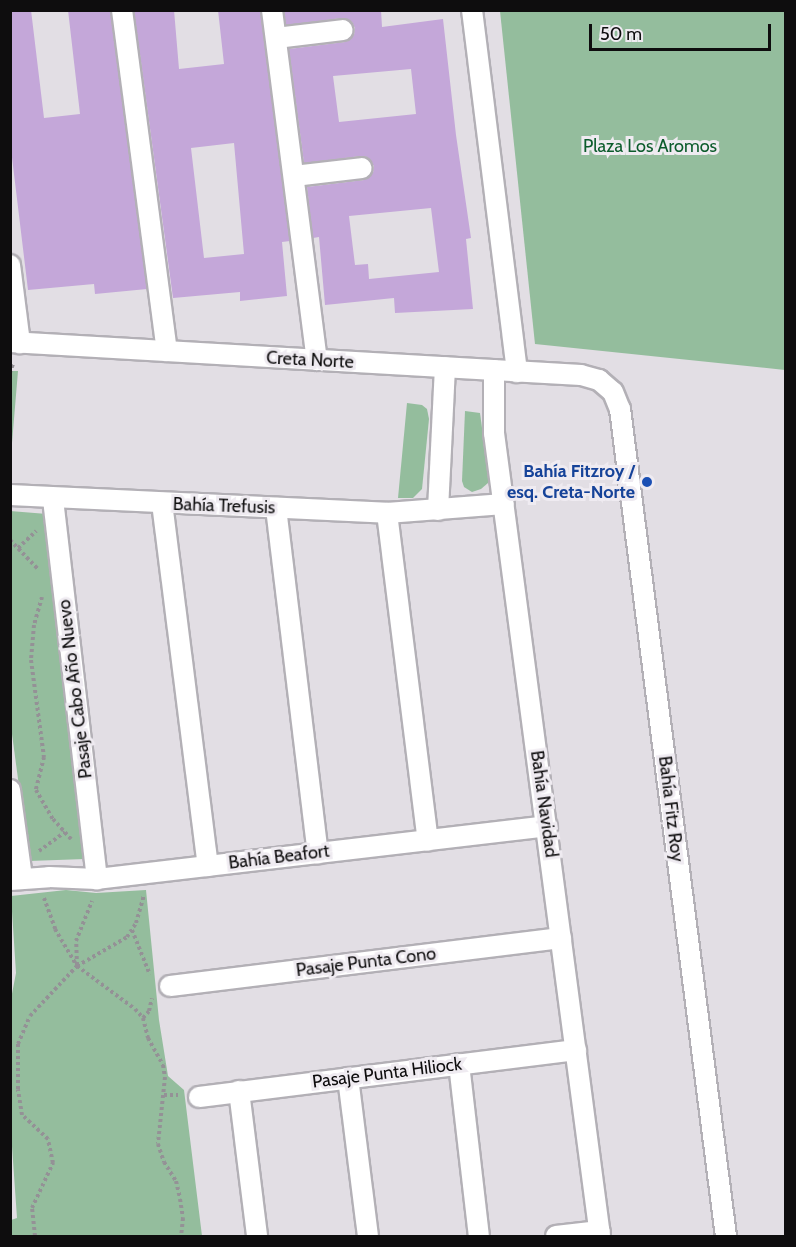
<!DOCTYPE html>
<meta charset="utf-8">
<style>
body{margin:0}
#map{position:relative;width:796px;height:1247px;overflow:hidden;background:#e2dee4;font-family:Cabin,sans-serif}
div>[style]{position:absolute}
.green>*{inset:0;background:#94bd9d}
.building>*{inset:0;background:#c4a7d9}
.path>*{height:4px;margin-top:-2px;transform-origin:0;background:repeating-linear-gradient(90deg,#949196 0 3px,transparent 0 6px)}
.roads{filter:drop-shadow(2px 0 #b3b0b6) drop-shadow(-2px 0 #b3b0b6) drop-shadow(0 2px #b3b0b6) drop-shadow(0 -2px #b3b0b6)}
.street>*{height:20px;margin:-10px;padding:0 10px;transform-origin:10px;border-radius:10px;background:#fff}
.dots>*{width:16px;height:16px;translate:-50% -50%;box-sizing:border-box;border:3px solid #efebf1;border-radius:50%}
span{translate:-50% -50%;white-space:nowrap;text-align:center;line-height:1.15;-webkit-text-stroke:6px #efebf1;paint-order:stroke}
.park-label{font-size:18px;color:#0c5c2c}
.street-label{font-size:18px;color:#0e0d0e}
.transit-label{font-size:18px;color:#164399;font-weight:700}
.right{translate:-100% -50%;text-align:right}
.frame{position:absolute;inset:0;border:12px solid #0e0d0e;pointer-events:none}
.scale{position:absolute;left:589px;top:24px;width:182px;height:27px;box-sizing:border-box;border:3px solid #0e0d0e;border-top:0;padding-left:8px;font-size:18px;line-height:21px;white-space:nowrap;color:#0e0d0e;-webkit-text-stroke:4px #efebf1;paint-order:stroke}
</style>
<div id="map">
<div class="green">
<i style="clip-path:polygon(500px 11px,785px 11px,785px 370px,535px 344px)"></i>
<i style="clip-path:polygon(11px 371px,18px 371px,11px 455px,10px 371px)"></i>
<i style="clip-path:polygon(407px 403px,422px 405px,427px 409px,429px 419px,422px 489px,413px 498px,398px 498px)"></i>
<i style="clip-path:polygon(465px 411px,480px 413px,488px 472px,488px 483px,481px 489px,472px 492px,464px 487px,462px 481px)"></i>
<i style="clip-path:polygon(10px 511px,47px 514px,85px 859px,29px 861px,10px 719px)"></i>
<i style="clip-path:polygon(66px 890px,96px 893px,146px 890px,159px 1020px,168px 1076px,184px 1090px,202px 1236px,11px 1236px,11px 1220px,17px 1218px,10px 1118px,10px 1004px,16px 973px,11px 896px)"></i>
</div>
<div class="building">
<i style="clip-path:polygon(10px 10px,31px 10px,44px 118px,80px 114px,68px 10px,110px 10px,147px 289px,95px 294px,94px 284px,28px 290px,10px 141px)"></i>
<i style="clip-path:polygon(evenodd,134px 10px,174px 10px,179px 69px,224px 64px,218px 10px,260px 10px,290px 241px,282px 242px,287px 296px,240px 301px,240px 292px,173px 298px,134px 10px,234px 143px,244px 254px,204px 258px,191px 148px,234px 143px)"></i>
<i style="clip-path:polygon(evenodd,284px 10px,381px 10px,382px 27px,443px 19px,456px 135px,471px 238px,466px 239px,473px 309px,395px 313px,394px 298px,325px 305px,319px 237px,313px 238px,307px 187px,364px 180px,373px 173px,374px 166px,367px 157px,361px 156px,304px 163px,289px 49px,345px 42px,354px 35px,355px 28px,352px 22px,342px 18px,286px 25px,284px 10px,411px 69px,416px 114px,339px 122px,333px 76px,411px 69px,284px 10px,431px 208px,439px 272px,369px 279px,368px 264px,355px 265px,349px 216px,431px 208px)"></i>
</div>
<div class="path">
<i style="left:10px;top:373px;width:9px;rotate:-72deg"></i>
<i style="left:10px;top:540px;width:40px;rotate:46deg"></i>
<i style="left:18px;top:548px;width:25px;rotate:-43deg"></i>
<i style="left:42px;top:597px;width:29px;rotate:106deg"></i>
<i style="left:34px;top:625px;width:35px;rotate:95deg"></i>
<i style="left:31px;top:660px;width:98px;rotate:82.4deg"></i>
<i style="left:44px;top:757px;width:34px;rotate:104deg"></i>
<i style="left:36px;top:790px;width:34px;rotate:60deg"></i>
<i style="left:53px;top:819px;width:27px;rotate:48deg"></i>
<i style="left:39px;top:851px;width:32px;rotate:-36deg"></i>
<i style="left:44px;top:898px;width:33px;rotate:70deg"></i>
<i style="left:55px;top:929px;width:43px;rotate:59.3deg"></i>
<i style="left:77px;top:966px;width:72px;rotate:36.6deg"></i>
<i style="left:135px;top:1009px;width:12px;rotate:48deg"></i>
<i style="left:143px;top:1018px;width:21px;rotate:76deg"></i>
<i style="left:148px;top:1038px;width:31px;rotate:61deg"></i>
<i style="left:163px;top:1065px;width:12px;rotate:81deg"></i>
<i style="left:165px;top:1077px;width:67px;rotate:96deg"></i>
<i style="left:158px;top:1144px;width:19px;rotate:72deg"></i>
<i style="left:164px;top:1162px;width:22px;rotate:58deg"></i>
<i style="left:176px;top:1181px;width:18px;rotate:77deg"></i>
<i style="left:180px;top:1199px;width:19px;rotate:81deg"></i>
<i style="left:183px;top:1218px;width:18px;rotate:96deg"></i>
<i style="left:132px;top:930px;width:48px;rotate:68.2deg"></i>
<i style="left:77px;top:965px;width:24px;rotate:-92deg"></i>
<i style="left:76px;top:941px;width:43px;rotate:-68.2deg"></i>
<i style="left:143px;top:1018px;width:9px;rotate:-49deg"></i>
<i style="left:149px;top:1011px;width:13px;rotate:-77deg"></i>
<i style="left:164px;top:1095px;width:14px"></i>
<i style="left:35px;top:1236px;width:28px;rotate:-96deg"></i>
<i style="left:32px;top:1208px;width:50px;rotate:-65deg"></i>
<i style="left:53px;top:1163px;width:25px;rotate:-102deg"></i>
<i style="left:48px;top:1139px;width:35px;rotate:-137deg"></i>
<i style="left:22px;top:1115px;width:26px;rotate:-99deg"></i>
<i style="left:18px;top:1089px;width:45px;rotate:-90deg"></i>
<i style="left:18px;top:1044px;width:30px;rotate:-67deg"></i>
<i style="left:30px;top:1016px;width:69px;rotate:-46.8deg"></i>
<i style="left:77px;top:966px;width:58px;rotate:-30.1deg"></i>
<i style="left:127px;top:937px;width:17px;rotate:-57deg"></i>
<i style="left:136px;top:923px;width:29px;rotate:-74deg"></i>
</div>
<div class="roads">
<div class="street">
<i style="left:122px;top:10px;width:344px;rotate:82.5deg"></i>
<i style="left:272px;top:10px;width:353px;rotate:82.7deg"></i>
<i style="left:472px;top:10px;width:365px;rotate:82.9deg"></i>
<i style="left:276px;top:38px;width:67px;rotate:-6.8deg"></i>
<i style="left:294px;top:176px;width:68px;rotate:-6.7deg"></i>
<i style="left:10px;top:265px;width:79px;rotate:82.7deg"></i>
<i style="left:10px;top:342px;width:572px;rotate:3.31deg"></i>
<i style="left:581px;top:375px;width:19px;rotate:16deg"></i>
<i style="left:599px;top:380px;width:18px;rotate:41deg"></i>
<i style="left:613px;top:392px;width:18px;rotate:68deg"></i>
<i style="left:620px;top:409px;width:834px;rotate:82.7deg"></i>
<i style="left:494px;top:370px;width:63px;rotate:90deg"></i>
<i style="left:494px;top:433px;width:810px;rotate:82.48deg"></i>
<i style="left:10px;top:495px;width:377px;rotate:2.7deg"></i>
<i style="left:387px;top:513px;width:117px;rotate:-4.4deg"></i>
<i style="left:53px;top:499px;width:383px;rotate:83.4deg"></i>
<i style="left:162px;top:503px;width:366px;rotate:82.8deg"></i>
<i style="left:276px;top:508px;width:348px;rotate:83.1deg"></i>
<i style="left:438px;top:510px;width:143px;rotate:-87.2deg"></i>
<i style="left:387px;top:513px;width:330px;rotate:82.9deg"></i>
<i style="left:10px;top:790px;width:89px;rotate:82.2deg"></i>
<i style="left:10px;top:880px;width:39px;rotate:-4deg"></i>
<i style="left:49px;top:877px;width:48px;rotate:2.4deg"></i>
<i style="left:97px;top:879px;width:453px;rotate:-6.7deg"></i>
<i style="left:170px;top:986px;width:394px;rotate:-7deg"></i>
<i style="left:459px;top:1064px;width:173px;rotate:83.4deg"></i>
<i style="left:348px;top:1078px;width:159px;rotate:82.8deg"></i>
<i style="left:239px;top:1091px;width:146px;rotate:82.9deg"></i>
<i style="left:199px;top:1097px;width:380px;rotate:-7.1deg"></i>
<i style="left:556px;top:1236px;width:44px;rotate:-6.5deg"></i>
</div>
</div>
<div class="dots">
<i style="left:647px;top:482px;background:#1a4fb4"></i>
</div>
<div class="park-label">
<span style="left:650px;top:146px">Plaza Los Aromos</span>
</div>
<div class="street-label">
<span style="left:310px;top:360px;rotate:3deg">Creta Norte</span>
<span style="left:224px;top:506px;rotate:2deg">Bahía Trefusis</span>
<span style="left:75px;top:689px;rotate:-97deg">Pasaje Cabo Año Nuevo</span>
<span style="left:544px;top:804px;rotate:82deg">Bahía Navidad</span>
<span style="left:671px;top:809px;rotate:83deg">Bahía Fitz Roy</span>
<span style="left:279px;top:857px;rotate:-7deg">Bahía Beafort</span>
<span style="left:366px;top:962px;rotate:-7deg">Pasaje Punta Cono</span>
<span style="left:387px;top:1073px;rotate:-7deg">Pasaje Punta Hiliock</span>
</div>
<div class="transit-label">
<span class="right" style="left:635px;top:482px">Bahía Fitzroy /<br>esq. Creta-Norte</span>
</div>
<div class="frame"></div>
<div class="scale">50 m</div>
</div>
